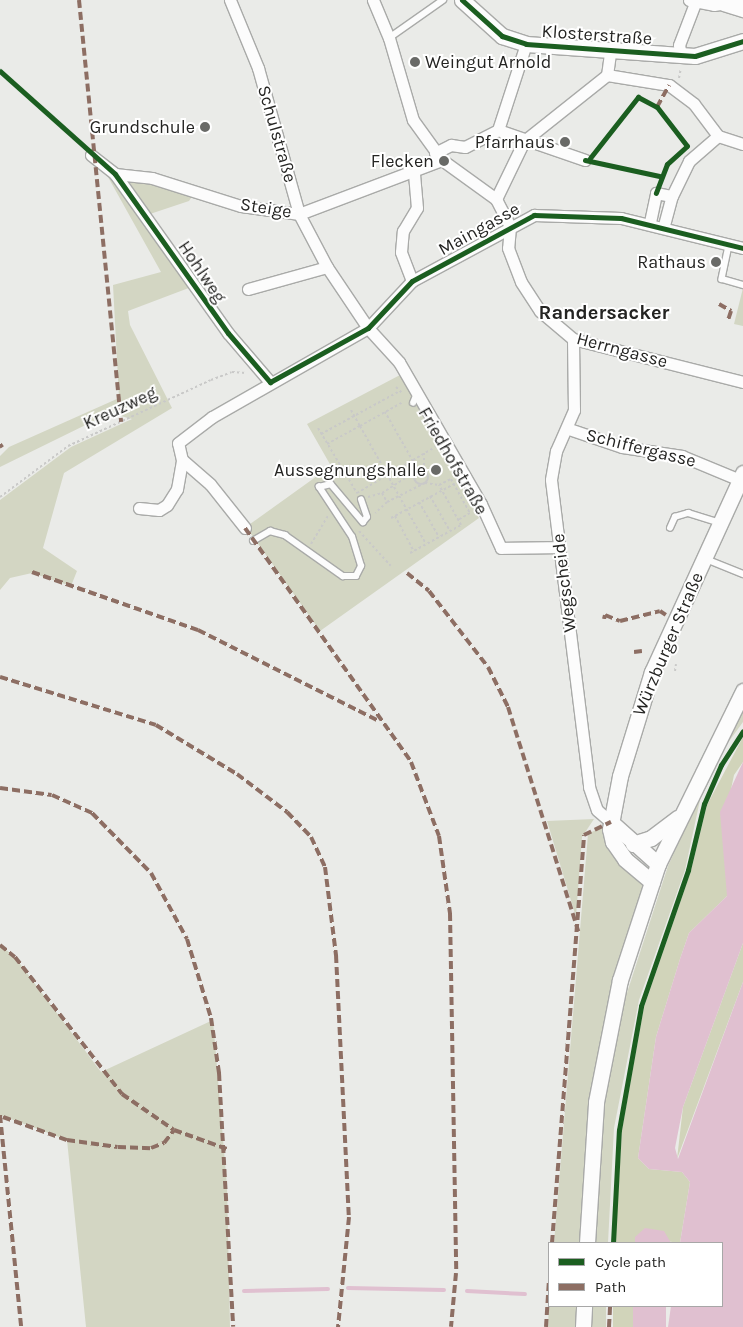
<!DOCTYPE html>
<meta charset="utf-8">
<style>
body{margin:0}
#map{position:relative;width:743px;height:1327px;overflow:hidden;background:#eaebe8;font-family:Karla,sans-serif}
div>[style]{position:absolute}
.green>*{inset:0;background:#d3d6c3;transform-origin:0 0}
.forest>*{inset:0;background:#d1d4ba;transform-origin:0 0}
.water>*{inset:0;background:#e0c0d0;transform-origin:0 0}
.stream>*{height:4px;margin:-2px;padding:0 2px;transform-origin:2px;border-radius:2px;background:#e0c0d0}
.path>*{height:2px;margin-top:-1px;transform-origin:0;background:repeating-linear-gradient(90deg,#c9c9c8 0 2.5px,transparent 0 5px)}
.path>.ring{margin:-1px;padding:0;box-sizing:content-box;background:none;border:2px solid #c9c9c8;border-radius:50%}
.roads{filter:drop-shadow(1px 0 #a9aaa8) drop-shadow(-1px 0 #a9aaa8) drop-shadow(0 1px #a9aaa8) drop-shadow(0 -1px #a9aaa8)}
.lane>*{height:5.5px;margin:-2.75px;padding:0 2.75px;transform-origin:2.75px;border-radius:2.75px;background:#fcfcfc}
.street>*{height:11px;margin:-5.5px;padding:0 5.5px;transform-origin:5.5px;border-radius:5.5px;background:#fcfcfc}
.secondary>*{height:15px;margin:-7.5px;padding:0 7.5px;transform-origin:7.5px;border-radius:7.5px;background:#fcfcfc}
.quiet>*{height:4px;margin-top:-2px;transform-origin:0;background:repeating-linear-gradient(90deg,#8d6e63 0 8px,transparent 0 12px)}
.cycleway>*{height:5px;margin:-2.5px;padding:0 2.5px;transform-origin:2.5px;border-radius:2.5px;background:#1b5e20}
.dots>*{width:14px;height:14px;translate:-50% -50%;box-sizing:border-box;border:2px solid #fff;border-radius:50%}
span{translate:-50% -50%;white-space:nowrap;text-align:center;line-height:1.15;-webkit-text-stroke:4px #fff;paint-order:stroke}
.street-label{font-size:18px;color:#242422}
.poi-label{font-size:18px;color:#242422}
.left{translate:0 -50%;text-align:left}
.right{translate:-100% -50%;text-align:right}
.quarter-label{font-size:20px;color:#242422;font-weight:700}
.legend{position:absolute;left:548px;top:1242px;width:175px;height:65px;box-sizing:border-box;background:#fff;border:1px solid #a7a7a7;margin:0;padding:6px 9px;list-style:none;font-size:15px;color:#242422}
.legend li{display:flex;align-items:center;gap:10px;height:25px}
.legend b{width:25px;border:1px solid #a7a7a7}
</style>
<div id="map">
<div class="green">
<i style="clip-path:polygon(108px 177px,116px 181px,194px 286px,128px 311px,130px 325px,172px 408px,64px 473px,43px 548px,77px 571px,71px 586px,32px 573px,10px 578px,0 590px,0 500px,71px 447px,132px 419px,110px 413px,0 467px,0 456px,9px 447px,119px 398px,113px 285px,161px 272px)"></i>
<i style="clip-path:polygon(128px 180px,163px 183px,193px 195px,189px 201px,150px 214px)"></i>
<i style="clip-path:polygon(743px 288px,743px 326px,734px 324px)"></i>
<i style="clip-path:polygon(400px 375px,479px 518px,320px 631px,246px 527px,331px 466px,307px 424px)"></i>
<i style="clip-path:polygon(743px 701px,743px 722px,722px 751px,700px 800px,685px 870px,639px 1000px,614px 1128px,608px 1243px,593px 1243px,603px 1097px,626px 996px,668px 866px)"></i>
<i style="clip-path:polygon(594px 819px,582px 837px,576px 917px,547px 821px)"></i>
<i style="clip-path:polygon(603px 826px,644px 884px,602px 1032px,583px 1243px,554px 1243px,588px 834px)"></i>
<i style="clip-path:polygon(0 945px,15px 957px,101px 1072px,213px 1020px,227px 1186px,230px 1327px,86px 1327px,67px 1140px,0 1115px)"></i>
<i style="clip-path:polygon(549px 1301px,549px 1306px,580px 1306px,579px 1327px,548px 1327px)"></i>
<i style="left:590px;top:1306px;width:16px;height:21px"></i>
</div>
<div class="forest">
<i style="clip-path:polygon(743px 737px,743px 762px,734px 775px,722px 832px,727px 857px,727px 896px,689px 933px,680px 959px,656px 1037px,638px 1158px,649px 1169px,682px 1172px,690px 1182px,680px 1243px,635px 1237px,635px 1243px,615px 1243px,622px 1130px,644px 1007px,691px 871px,707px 805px)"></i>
<i style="clip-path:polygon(743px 943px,743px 982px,677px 1159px,683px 1107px)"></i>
<i style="left:613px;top:1306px;width:20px;height:21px"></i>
</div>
<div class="water">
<i style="clip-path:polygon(743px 762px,743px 943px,683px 1107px,675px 1148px,678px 1159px,743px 982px,743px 1327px,668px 1327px,671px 1306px,722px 1306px,722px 1243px,680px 1243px,690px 1182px,682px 1172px,649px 1169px,638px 1158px,656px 1037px,680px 959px,689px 933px,727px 896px,720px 812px)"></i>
<i style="clip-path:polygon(645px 1228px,664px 1231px,671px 1243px,635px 1243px,635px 1237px)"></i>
<i style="left:633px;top:1306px;width:33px;height:21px"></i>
</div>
<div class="stream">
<i style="left:348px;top:1288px;width:96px;rotate:1.2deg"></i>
<i style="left:244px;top:1291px;width:84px;rotate:-1.4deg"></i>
<i style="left:467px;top:1291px;width:58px;rotate:3deg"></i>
</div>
<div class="path">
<i style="left:679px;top:78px;width:10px;rotate:-79deg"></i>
<i style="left:396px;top:387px;width:10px;rotate:45deg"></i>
<i style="left:351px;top:410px;width:18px;rotate:61deg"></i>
<i style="left:360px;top:426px;width:49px;rotate:-29.2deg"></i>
<i style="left:318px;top:428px;width:76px;rotate:59deg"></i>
<i style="left:357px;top:493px;width:91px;rotate:-30.5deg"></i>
<i style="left:321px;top:434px;width:90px;rotate:-28.6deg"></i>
<i style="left:327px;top:444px;width:38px;rotate:-29deg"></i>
<i style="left:360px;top:426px;width:135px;rotate:60.8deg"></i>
<i class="ring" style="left:414px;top:470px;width:12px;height:12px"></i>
<i style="left:424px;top:470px;width:17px;rotate:-90deg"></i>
<i style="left:382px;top:493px;width:43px;rotate:-32.6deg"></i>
<i style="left:418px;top:470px;width:67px;rotate:-119.6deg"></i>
<i style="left:430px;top:496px;width:40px;rotate:60.3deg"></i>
<i style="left:0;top:497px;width:85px;rotate:-36.9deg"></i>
<i style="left:68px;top:446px;width:157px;rotate:-24.8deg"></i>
<i style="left:211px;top:380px;width:22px;rotate:-21deg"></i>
<i style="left:232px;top:372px;width:14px;rotate:4deg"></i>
<i style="left:368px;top:497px;width:15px;rotate:-16deg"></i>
<i style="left:382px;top:493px;width:10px;rotate:61deg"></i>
<i style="left:387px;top:502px;width:16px;rotate:137deg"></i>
<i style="left:387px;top:502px;width:42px;rotate:-26.6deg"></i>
<i style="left:425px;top:483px;width:14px;rotate:8deg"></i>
<i style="left:439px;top:485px;width:13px;rotate:-27deg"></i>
<i style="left:451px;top:479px;width:39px;rotate:61deg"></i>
<i style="left:470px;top:513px;width:14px;rotate:150deg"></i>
<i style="left:419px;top:502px;width:40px;rotate:60.3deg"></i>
<i style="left:395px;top:516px;width:40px;rotate:62deg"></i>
<i style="left:391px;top:518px;width:72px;rotate:-28.4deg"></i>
<i style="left:359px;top:531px;width:47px;rotate:47.6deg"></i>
<i style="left:311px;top:544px;width:33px;rotate:-59deg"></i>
<i style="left:410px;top:553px;width:58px;rotate:-28.8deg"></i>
<i style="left:461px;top:525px;width:46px;rotate:-118.8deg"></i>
<i style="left:675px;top:671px;width:7px;rotate:-82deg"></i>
</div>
<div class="roads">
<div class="lane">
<i style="left:389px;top:38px;width:66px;rotate:-35.1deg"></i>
<i style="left:729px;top:246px;width:34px;rotate:102deg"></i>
<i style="left:722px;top:279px;width:22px;rotate:16deg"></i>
<i style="left:413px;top:403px;width:8px;rotate:-67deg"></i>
<i style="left:670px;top:528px;width:12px;rotate:-66deg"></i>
<i style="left:675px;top:517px;width:14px;rotate:-17deg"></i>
<i style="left:688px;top:513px;width:34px;rotate:17deg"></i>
<i style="left:253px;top:541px;width:20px;rotate:-30deg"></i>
<i style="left:270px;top:531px;width:16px;rotate:15deg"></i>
<i style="left:285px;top:535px;width:71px;rotate:35.3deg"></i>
<i style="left:343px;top:576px;width:13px"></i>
<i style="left:356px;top:576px;width:11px;rotate:-63deg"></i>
<i style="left:361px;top:566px;width:30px;rotate:-107deg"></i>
<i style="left:352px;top:537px;width:60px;rotate:-123.4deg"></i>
<i style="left:319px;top:487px;width:12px;rotate:-14deg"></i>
<i style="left:331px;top:484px;width:50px;rotate:49.9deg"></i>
<i style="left:363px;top:522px;width:6px;rotate:-51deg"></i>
<i style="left:367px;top:517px;width:18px;rotate:-109deg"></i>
<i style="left:706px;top:559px;width:40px;rotate:22deg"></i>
</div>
<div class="street">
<i style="left:230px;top:0;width:74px;rotate:67.6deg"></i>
<i style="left:258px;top:68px;width:152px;rotate:74.3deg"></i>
<i style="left:299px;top:214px;width:60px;rotate:62.2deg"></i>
<i style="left:327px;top:267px;width:73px;rotate:56.1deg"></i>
<i style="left:368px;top:328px;width:46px;rotate:47.6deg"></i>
<i style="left:399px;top:362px;width:164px;rotate:60deg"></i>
<i style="left:481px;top:504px;width:48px;rotate:65.6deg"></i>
<i style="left:501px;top:548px;width:58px;rotate:-1deg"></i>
<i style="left:373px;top:0;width:41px;rotate:67.2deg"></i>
<i style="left:389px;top:38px;width:85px;rotate:73.7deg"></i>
<i style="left:413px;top:120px;width:49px;rotate:54.1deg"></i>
<i style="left:442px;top:160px;width:67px;rotate:35.8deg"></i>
<i style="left:496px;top:199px;width:31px;rotate:63deg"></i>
<i style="left:689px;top:0;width:25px;rotate:11deg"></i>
<i style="left:714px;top:5px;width:29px;rotate:-10deg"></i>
<i style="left:723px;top:5px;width:21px;rotate:17deg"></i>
<i style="left:681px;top:55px;width:10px;rotate:-101deg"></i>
<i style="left:679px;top:45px;width:45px;rotate:-69.1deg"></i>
<i style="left:607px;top:75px;width:27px;rotate:-82deg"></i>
<i style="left:498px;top:130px;width:92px;rotate:19deg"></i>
<i style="left:498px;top:130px;width:90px;rotate:-72deg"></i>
<i style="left:718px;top:136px;width:26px;rotate:18deg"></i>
<i style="left:435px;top:153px;width:18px;rotate:-27deg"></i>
<i style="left:451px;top:145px;width:14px;rotate:8deg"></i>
<i style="left:465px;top:147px;width:37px;rotate:-27deg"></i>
<i style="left:91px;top:155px;width:31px;rotate:38deg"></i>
<i style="left:115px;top:174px;width:37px;rotate:6deg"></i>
<i style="left:152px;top:178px;width:93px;rotate:17.5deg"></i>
<i style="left:241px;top:206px;width:59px;rotate:7.9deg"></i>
<i style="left:299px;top:214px;width:153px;rotate:-20.7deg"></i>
<i style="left:115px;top:174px;width:195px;rotate:54.6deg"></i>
<i style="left:228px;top:333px;width:65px;rotate:49.4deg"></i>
<i style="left:496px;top:199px;width:64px;rotate:-64.2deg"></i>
<i style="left:524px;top:141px;width:106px;rotate:-38.5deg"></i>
<i style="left:607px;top:75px;width:63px;rotate:9.2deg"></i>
<i style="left:669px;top:85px;width:31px;rotate:37deg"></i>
<i style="left:694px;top:104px;width:40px;rotate:53deg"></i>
<i style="left:650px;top:222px;width:30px;rotate:-78deg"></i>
<i style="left:656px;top:193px;width:16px;rotate:11deg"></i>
<i style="left:664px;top:225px;width:30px;rotate:-75deg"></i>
<i style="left:672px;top:196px;width:39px;rotate:-64deg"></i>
<i style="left:689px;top:161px;width:38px;rotate:-41deg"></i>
<i style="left:510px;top:227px;width:21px;rotate:95deg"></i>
<i style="left:508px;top:248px;width:36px;rotate:69deg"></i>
<i style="left:521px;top:282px;width:35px;rotate:57deg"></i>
<i style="left:540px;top:311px;width:43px;rotate:40.3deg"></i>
<i style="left:573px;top:339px;width:175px;rotate:14.2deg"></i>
<i style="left:412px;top:281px;width:31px;rotate:-111deg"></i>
<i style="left:401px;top:252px;width:21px;rotate:-85deg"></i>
<i style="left:403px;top:231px;width:27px;rotate:-59deg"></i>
<i style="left:417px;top:208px;width:34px;rotate:-95deg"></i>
<i style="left:248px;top:289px;width:82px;rotate:-15.6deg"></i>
<i style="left:573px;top:339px;width:71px;rotate:89.2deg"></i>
<i style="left:574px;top:410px;width:45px;rotate:113.7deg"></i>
<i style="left:556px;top:451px;width:29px;rotate:100deg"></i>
<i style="left:551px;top:480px;width:309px;rotate:82.9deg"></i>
<i style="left:589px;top:787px;width:24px;rotate:71deg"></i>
<i style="left:597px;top:810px;width:18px;rotate:41deg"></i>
<i style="left:569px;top:429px;width:56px;rotate:18.8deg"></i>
<i style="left:622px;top:447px;width:61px;rotate:8.5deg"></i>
<i style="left:682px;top:456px;width:63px;rotate:22.5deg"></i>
<i style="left:139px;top:508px;width:20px;rotate:6deg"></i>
<i style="left:159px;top:510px;width:9px;rotate:-32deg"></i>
<i style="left:167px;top:505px;width:19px;rotate:-58deg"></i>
<i style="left:177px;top:489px;width:29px;rotate:-80deg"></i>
<i style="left:245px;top:528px;width:56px;rotate:-128.5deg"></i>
<i style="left:210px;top:484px;width:37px;rotate:-139deg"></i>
<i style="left:182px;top:460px;width:17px;rotate:-103deg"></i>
<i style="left:178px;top:443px;width:43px;rotate:-37.4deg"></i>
<i style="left:212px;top:417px;width:180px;rotate:-29.7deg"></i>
<i style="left:368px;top:328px;width:64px;rotate:-46.9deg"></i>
<i style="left:412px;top:281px;width:139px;rotate:-28.4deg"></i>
<i style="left:534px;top:215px;width:87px;rotate:2deg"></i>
<i style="left:621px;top:218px;width:126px;rotate:13.8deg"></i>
</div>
<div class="secondary">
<i style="left:462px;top:0;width:54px;rotate:42deg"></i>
<i style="left:502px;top:36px;width:25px;rotate:18deg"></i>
<i style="left:526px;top:44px;width:169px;rotate:4.1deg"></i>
<i style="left:695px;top:56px;width:50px;rotate:-17.4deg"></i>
<i style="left:611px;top:822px;width:63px;rotate:41.8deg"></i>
<i style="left:633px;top:844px;width:19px;rotate:-18deg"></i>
<i style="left:651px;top:838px;width:34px;rotate:-37deg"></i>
<i style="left:652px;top:882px;width:35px;rotate:-140deg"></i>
<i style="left:625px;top:859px;width:21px;rotate:-125deg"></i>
<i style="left:613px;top:842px;width:13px;rotate:-103deg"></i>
<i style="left:610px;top:829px;width:54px;rotate:-79.3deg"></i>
<i style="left:620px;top:776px;width:109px;rotate:-72.9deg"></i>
<i style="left:652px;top:672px;width:219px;rotate:-65.4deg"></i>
<i style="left:587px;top:1243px;width:141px;rotate:-86.3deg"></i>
<i style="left:596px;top:1102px;width:124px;rotate:-78.9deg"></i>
<i style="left:620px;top:980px;width:122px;rotate:-71.9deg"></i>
<i style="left:658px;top:864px;width:193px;rotate:-63.8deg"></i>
<i style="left:583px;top:1327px;width:21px;rotate:-87deg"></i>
</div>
</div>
<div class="quiet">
<i style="left:79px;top:0;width:424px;rotate:84.3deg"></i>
<i style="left:657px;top:107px;width:25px;rotate:-61deg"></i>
<i style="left:719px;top:304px;width:14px;rotate:30deg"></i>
<i style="left:731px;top:311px;width:9px;rotate:108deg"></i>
<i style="left:0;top:444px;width:4px;rotate:56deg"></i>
<i style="left:245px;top:528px;width:287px;rotate:54.6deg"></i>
<i style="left:411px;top:762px;width:79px;rotate:69.3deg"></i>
<i style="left:439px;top:836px;width:78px;rotate:81.9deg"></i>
<i style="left:450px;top:913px;width:360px;rotate:89deg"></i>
<i style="left:456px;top:1273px;width:54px;rotate:95.3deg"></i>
<i style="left:32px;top:572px;width:176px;rotate:19.3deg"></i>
<i style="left:198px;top:630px;width:203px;rotate:26.7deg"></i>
<i style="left:407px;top:573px;width:28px;rotate:39deg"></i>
<i style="left:429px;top:591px;width:96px;rotate:52.2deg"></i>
<i style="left:488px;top:667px;width:45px;rotate:63.4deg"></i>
<i style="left:508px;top:707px;width:235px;rotate:72.6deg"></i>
<i style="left:604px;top:619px;width:4px;rotate:-76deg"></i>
<i style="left:605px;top:615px;width:16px;rotate:22deg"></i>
<i style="left:620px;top:621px;width:41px;rotate:-14deg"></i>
<i style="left:660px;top:611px;width:7px;rotate:34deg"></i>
<i style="left:634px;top:652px;width:8px;rotate:-7deg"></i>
<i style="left:0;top:677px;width:163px;rotate:17.1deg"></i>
<i style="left:156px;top:725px;width:95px;rotate:31.2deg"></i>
<i style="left:237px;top:774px;width:63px;rotate:37.2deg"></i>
<i style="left:287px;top:812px;width:35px;rotate:46deg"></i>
<i style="left:311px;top:837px;width:33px;rotate:65deg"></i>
<i style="left:325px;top:867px;width:89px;rotate:82.9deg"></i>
<i style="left:336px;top:955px;width:262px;rotate:87.2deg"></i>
<i style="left:349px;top:1217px;width:111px;rotate:95.7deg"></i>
<i style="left:0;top:788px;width:52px;rotate:7.7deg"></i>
<i style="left:52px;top:795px;width:44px;rotate:24.2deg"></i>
<i style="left:92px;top:813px;width:84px;rotate:45.5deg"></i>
<i style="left:151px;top:873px;width:75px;rotate:61.4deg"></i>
<i style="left:187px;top:939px;width:83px;rotate:73.1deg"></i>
<i style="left:211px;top:1018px;width:56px;rotate:81.7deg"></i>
<i style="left:219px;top:1073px;width:254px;rotate:86.8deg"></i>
<i style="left:0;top:945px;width:19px;rotate:39deg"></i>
<i style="left:15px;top:957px;width:174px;rotate:52deg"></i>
<i style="left:122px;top:1094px;width:63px;rotate:34.7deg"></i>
<i style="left:174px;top:1130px;width:56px;rotate:19.7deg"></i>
<i style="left:0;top:1115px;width:213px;rotate:84.3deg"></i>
<i style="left:3px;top:1117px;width:68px;rotate:19.8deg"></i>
<i style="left:67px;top:1140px;width:51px;rotate:7.8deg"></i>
<i style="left:118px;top:1147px;width:33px;rotate:2deg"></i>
<i style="left:151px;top:1148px;width:14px;rotate:-21deg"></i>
<i style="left:164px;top:1143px;width:16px;rotate:-52deg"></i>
<i style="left:552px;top:1243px;width:409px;rotate:-85.5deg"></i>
<i style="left:584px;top:835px;width:30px;rotate:-26deg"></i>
<i style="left:546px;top:1327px;width:48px;rotate:-86.4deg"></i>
<i style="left:609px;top:1327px;width:21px;rotate:-87deg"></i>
</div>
<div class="cycleway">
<i style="left:462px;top:0;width:54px;rotate:42deg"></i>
<i style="left:502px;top:36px;width:25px;rotate:18deg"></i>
<i style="left:526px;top:44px;width:169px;rotate:4.1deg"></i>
<i style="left:695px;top:56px;width:50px;rotate:-17.4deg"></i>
<i style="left:0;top:71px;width:154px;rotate:41.8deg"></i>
<i style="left:115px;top:174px;width:195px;rotate:54.6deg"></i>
<i style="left:228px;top:333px;width:65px;rotate:49.4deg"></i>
<i style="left:270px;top:382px;width:112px;rotate:-28.9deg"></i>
<i style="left:368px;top:328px;width:64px;rotate:-46.9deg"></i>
<i style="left:412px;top:281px;width:139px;rotate:-28.4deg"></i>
<i style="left:534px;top:215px;width:87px;rotate:2deg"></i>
<i style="left:621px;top:218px;width:126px;rotate:13.8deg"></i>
<i style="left:590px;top:158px;width:78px;rotate:-51.8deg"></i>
<i style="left:638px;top:97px;width:21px;rotate:28deg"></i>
<i style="left:657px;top:107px;width:49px;rotate:52.4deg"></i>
<i style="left:687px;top:146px;width:27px;rotate:138deg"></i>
<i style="left:667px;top:164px;width:31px;rotate:111deg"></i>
<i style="left:585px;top:160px;width:76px;rotate:12.2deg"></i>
<i style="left:613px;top:1243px;width:113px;rotate:-87deg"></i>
<i style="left:619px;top:1130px;width:126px;rotate:-79.9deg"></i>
<i style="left:641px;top:1006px;width:144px;rotate:-70.9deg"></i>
<i style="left:688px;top:870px;width:68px;rotate:-76.4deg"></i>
<i style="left:704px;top:804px;width:43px;rotate:-66.4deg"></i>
<i style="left:721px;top:765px;width:40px;rotate:-57.1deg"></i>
</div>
<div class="dots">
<i style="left:415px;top:62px;background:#696a67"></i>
<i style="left:205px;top:127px;background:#696a67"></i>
<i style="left:565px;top:142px;background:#696a67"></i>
<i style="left:444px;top:161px;background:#696a67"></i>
<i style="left:716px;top:262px;background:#696a67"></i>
<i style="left:436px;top:470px;background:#696a67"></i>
</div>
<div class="street-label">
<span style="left:597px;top:35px;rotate:4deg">Klosterstraße</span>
<span style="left:277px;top:134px;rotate:74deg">Schulstraße</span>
<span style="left:266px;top:208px;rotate:9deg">Steige</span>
<span style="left:479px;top:229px;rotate:-29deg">Maingasse</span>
<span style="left:202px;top:272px;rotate:56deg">Hohlweg</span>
<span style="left:622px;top:350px;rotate:15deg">Herrngasse</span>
<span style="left:120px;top:408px;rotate:-25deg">Kreuzweg</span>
<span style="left:641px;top:448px;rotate:14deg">Schiffergasse</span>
<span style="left:453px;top:461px;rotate:60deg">Friedhofstraße</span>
<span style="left:564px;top:583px;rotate:-97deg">Wegscheide</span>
<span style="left:668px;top:644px;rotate:-67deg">Würzburger Straße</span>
</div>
<div class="poi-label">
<span class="left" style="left:425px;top:62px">Weingut Arnold</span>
<span class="right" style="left:195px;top:127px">Grundschule</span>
<span class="right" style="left:555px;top:142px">Pfarrhaus</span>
<span class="right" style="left:434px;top:161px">Flecken</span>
<span class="right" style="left:706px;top:262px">Rathaus</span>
<span class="right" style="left:426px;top:470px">Aussegnungshalle</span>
</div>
<div class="quarter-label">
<span style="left:604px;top:312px">Randersacker</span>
</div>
<ul class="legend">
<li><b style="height:6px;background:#1b5e20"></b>Cycle path</li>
<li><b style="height:6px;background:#8d6e63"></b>Path</li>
</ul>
</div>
